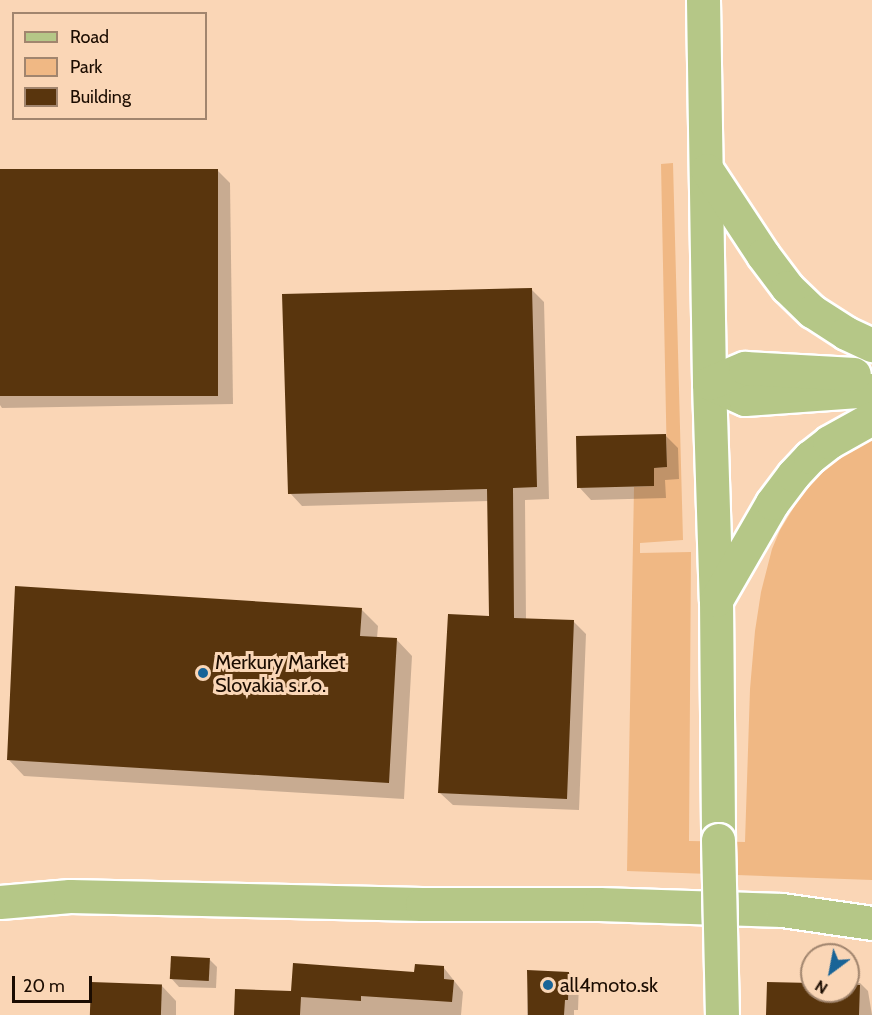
<!DOCTYPE html>
<style>
body{margin:0}
#map{position:relative;width:872px;height:1015px;overflow:hidden;background:#fad6b6;font-family:Cabin,sans-serif}
div>[style]{position:absolute}
.green>*{inset:0;background:#f0b884}
.shadow>*{inset:0;background:#0003}
.building>*{inset:0;background:#59350d;transform-origin:0 0}
.roads{filter:drop-shadow(2px 0 #fff) drop-shadow(-2px 0 #fff) drop-shadow(0 2px #fff) drop-shadow(0 -2px #fff)}
.primary>*{height:33px;margin:-16.5px;padding:0 16.5px;transform-origin:16.5px;border-radius:16.5px;background:#b5c787}
.bridges{filter:drop-shadow(2px 0 #fff) drop-shadow(-2px 0 #fff) drop-shadow(0 2px #fff) drop-shadow(0 -2px #fff)}
.primary-bridge>*{height:33px;margin:-16.5px;padding:0 16.5px;transform-origin:16.5px;border-radius:16.5px;background:#b5c787}
.dots>*{width:16px;height:16px;translate:-50% -50%;box-sizing:border-box;border:3px solid #fad6b6;border-radius:50%}
span{translate:-50% -50%;white-space:nowrap;text-align:center;line-height:1.15;-webkit-text-stroke:6px #fad6b6;paint-order:stroke}
.poi-label{font-size:20px;color:#1b0c01}
.left{translate:0 -50%;text-align:left}
.legend{position:absolute;left:12px;top:12px;width:195px;height:108px;box-sizing:border-box;background:#fad6b6;border:2px solid #a1856e;margin:0;padding:8px 10px;list-style:none;font-size:18px;color:#1b0c01}
.legend li{display:flex;align-items:center;gap:12px;height:30px}
.legend b{width:30px;border:2px solid #a1856e}
.north{position:absolute;left:800px;top:943px;width:60px;height:60px;box-sizing:border-box;background:#fad6b6;border:2px solid #a1856e;border-radius:50%;rotate:212deg;font-size:16px;font-weight:700;line-height:24px;text-align:center;color:#1b0c01}
.north::after{content:'';display:block;margin:auto;width:21px;height:27px;background:#196497;clip-path:polygon(50% 0,100% 100%,50% 72%,0 100%)}
.scale{position:absolute;left:12px;top:976px;width:80px;height:27px;box-sizing:border-box;border:3px solid #1b0c01;border-top:0;padding-left:8px;font-size:18px;line-height:21px;white-space:nowrap;color:#1b0c01;-webkit-text-stroke:4px #fad6b6;paint-order:stroke}
</style>
<div id="map">
<div class="green">
<i style="clip-path:polygon(673px 163px,683px 540px,640px 543px,640px 553px,691px 552px,689px 841px,745px 842px,750px 689px,755px 631px,761px 592px,772px 549px,780px 530px,807px 486px,840px 456px,872px 436px,872px 880px,627px 871px,634px 487px,654px 486px,654px 468px,667px 467px,661px 164px)"></i>
</div>
<div class="shadow">
<i style="clip-path:polygon(0 171px,218px 171px,230px 183px,233px 404px,2px 408px,0 405px)"></i>
<i style="clip-path:polygon(531px 289px,544px 302px,549px 499px,525px 500px,526px 620px,574px 622px,586px 634px,579px 810px,453px 805px,440px 793px,490px 618px,489px 501px,302px 506px,290px 493px)"></i>
<i style="clip-path:polygon(665px 435px,678px 448px,679px 479px,665px 480px,666px 498px,591px 500px,579px 487px)"></i>
<i style="clip-path:polygon(362px 610px,378px 626px,377px 638px,396px 639px,412px 656px,404px 799px,24px 776px,8px 759px)"></i>
<i style="clip-path:polygon(209px 959px,217px 967px,216px 988px,179px 987px,171px 978px)"></i>
<i style="clip-path:polygon(444px 968px,463px 992px,461px 1015px,235px 1015px,293px 992px)"></i>
<i style="clip-path:polygon(528px 972px,569px 973px,579px 983px,578px 1010px,574px 1010px,574px 1015px,527px 1015px)"></i>
<i style="clip-path:polygon(812px 983px,812px 991px,848px 991px,848px 983px,860px 983px,868px 991px,872px 1015px,768px 1015px)"></i>
<i style="clip-path:polygon(161px 985px,176px 1001px,176px 1015px,92px 1015px)"></i>
</div>
<div class="building">
<i style="left:0;top:169px;width:218px;height:227px"></i>
<i style="clip-path:polygon(532px 288px,537px 487px,513px 488px,514px 618px,574px 620px,567px 799px,438px 793px,448px 614px,489px 616px,487px 489px,288px 494px,282px 294px)"></i>
<i style="clip-path:polygon(666px 434px,667px 467px,654px 468px,654px 486px,577px 488px,576px 436px)"></i>
<i style="clip-path:polygon(15px 586px,362px 608px,360px 636px,397px 638px,389px 783px,7px 760px)"></i>
<i style="left:171px;top:956px;width:39px;height:23px;rotate:3deg"></i>
<i style="clip-path:polygon(293px 963px,414px 972px,415px 964px,444px 966px,444px 979px,454px 980px,452px 1002px,361px 996px,361px 1001px,301px 997px,300px 1015px,234px 1015px,235px 989px,291px 991px)"></i>
<i style="clip-path:polygon(527px 970px,569px 972px,568px 1000px,565px 1000px,564px 1015px,528px 1015px)"></i>
<i style="left:91px;top:982px;width:71px;height:33px;rotate:2deg"></i>
<i style="clip-path:polygon(767px 982px,812px 983px,812px 991px,848px 991px,848px 984px,860px 985px,859px 1015px,766px 1015px)"></i>
</div>
<div class="roads">
<div class="primary">
<i style="left:703px;top:0;width:383px;rotate:89.1deg"></i>
<i style="left:709px;top:383px;width:217px;rotate:88.2deg"></i>
<i style="left:716px;top:600px;width:240px;rotate:89.5deg"></i>
<i style="left:707px;top:170px;width:102px;rotate:56.6deg"></i>
<i style="left:763px;top:255px;width:40px;rotate:53deg"></i>
<i style="left:787px;top:287px;width:35px;rotate:44deg"></i>
<i style="left:812px;top:311px;width:40px;rotate:32.9deg"></i>
<i style="left:846px;top:333px;width:29px;rotate:25deg"></i>
<i style="left:709px;top:383px;width:39px;rotate:24deg"></i>
<i style="left:745px;top:399px;width:127px;rotate:-4.1deg"></i>
<i style="left:709px;top:383px;width:39px;rotate:-23deg"></i>
<i style="left:745px;top:368px;width:109px;rotate:3.2deg"></i>
<i style="left:716px;top:600px;width:112px;rotate:-60deg"></i>
<i style="left:772px;top:503px;width:35px;rotate:-53deg"></i>
<i style="left:793px;top:475px;width:25px;rotate:-47deg"></i>
<i style="left:810px;top:457px;width:24px;rotate:-38deg"></i>
<i style="left:829px;top:442px;width:49px;rotate:-29.2deg"></i>
<i style="left:0;top:902px;width:70px;rotate:-4.9deg"></i>
<i style="left:70px;top:896px;width:352px;rotate:1.3deg"></i>
<i style="left:422px;top:904px;width:177px"></i>
<i style="left:599px;top:904px;width:183px;rotate:1.9deg"></i>
<i style="left:782px;top:910px;width:91px;rotate:8.2deg"></i>
</div>
</div>
<div class="bridges">
<div class="primary-bridge">
<i style="left:718px;top:840px;width:175px;rotate:88.7deg"></i>
</div>
</div>
<div class="dots">
<i style="left:203px;top:673px;background:#196497"></i>
<i style="left:548px;top:985px;background:#196497"></i>
</div>
<div class="poi-label">
<span class="left" style="left:215px;top:674px">Merkury Market<br>Slovakia s.r.o.</span>
<span class="left" style="left:560px;top:985px">all4moto.sk</span>
</div>
<ul class="legend">
<li><b style="height:8px;background:#b5c787"></b>Road</li>
<li><b style="height:16px;background:#f0b884"></b>Park</li>
<li><b style="height:16px;background:#59350d"></b>Building</li>
</ul>
<div class="north">N</div>
<div class="scale">20 m</div>
</div>
